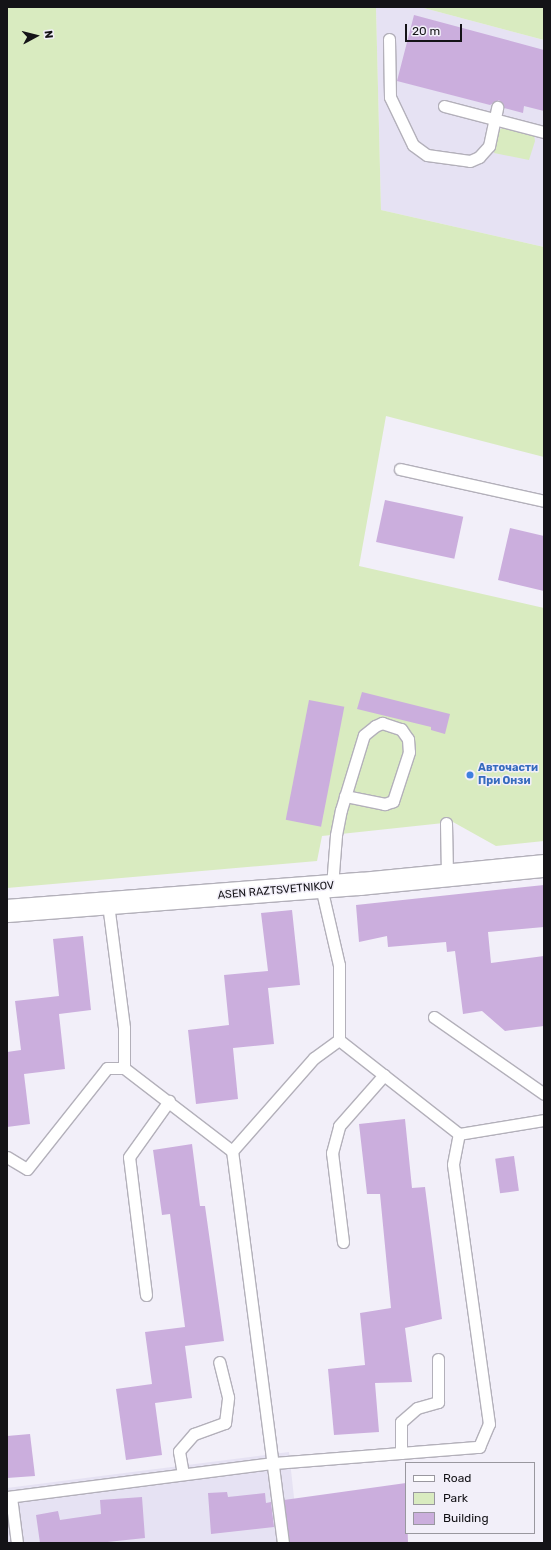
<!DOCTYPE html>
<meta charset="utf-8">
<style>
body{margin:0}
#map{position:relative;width:551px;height:1550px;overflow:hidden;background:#f2eff9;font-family:Rubik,sans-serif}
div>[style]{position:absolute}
.built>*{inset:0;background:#e6e2f3}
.green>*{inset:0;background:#d9ebc0}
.building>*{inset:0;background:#cbaedd;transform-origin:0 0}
.roads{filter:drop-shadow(1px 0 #b3b0ba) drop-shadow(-1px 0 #b3b0ba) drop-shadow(0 1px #b3b0ba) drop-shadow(0 -1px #b3b0ba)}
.lane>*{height:11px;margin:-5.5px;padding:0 5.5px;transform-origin:5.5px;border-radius:5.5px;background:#fff}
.secondary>*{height:22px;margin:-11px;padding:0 11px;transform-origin:11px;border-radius:11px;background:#fff}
.dots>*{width:11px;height:11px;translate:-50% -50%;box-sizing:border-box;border:2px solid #f2eff9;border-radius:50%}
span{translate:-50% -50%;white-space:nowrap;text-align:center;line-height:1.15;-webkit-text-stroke:3px #f2eff9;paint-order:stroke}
.shop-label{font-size:11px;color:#366cbe;font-weight:700}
.left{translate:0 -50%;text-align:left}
.street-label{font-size:11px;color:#141317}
.frame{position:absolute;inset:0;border:8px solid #141317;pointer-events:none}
.legend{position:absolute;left:405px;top:1462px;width:130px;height:72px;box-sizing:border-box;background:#f2eff9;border:1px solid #99979f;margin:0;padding:5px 7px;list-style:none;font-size:12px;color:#141317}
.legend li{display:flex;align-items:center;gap:8px;height:20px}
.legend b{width:20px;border:1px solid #99979f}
.north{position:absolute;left:16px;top:16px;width:40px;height:40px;-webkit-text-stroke:3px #f2eff9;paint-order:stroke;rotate:83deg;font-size:11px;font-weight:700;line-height:16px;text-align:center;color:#141317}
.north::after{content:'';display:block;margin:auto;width:14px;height:18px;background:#141317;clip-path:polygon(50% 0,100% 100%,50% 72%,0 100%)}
.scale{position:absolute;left:405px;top:24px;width:57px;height:18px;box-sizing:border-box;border:2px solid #141317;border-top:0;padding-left:5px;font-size:12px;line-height:14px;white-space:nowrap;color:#141317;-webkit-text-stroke:3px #f2eff9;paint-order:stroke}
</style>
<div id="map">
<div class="built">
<i style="clip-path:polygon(376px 7px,420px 7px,544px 40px,544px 247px,381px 210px)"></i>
<i style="clip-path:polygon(289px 1452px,299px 1543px,7px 1543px,7px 1488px)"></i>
</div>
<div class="green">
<i style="clip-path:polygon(7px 7px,376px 7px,381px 210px,544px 247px,544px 457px,386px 416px,359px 566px,544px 608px,544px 841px,496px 846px,453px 822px,322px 836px,317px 861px,7px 888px)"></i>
<i style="clip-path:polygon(420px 7px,544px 7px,544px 40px)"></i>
<i style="clip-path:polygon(502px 128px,510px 128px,534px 134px,535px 141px,529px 160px,494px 153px,498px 131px)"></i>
</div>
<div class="building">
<i style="clip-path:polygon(414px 15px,544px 50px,544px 111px,524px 106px,523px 113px,504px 108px,499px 100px,490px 105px,397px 81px)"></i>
<i style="left:385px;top:500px;width:80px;height:43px;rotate:12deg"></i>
<i style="clip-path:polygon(510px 528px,544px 536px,544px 591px,498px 580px)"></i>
<i style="clip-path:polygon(362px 692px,450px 714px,445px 734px,431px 730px,431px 727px,357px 709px)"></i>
<i style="left:309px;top:700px;width:36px;height:122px;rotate:11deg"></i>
<i style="clip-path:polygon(544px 885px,544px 927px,488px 932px,491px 963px,544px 956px,544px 1026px,505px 1031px,482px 1011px,463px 1014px,455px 951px,447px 952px,446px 942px,388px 947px,387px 936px,359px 942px,356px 905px)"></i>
<i style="clip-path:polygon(292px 910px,300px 985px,268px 988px,274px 1044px,233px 1048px,238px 1099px,196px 1104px,188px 1030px,229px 1025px,224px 975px,268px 971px,261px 913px)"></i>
<i style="clip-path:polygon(83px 936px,91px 1010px,59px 1014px,65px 1069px,24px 1074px,30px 1124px,7px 1127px,7px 1052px,21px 1050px,15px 1001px,59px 996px,53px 939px)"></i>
<i style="clip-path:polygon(405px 1119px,412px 1188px,425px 1187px,442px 1319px,405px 1328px,412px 1382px,375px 1383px,379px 1432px,334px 1435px,328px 1369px,365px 1365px,360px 1313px,391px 1308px,380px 1194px,367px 1194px,359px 1124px)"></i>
<i style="clip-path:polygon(192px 1144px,200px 1206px,205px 1206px,224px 1341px,185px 1346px,192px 1398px,155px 1403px,162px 1455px,126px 1460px,116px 1389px,152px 1384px,145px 1332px,185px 1327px,170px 1214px,162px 1215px,153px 1150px)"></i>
<i style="left:514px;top:1156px;width:35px;height:19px;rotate:82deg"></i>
<i style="clip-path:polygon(30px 1434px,35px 1476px,7px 1478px,7px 1436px)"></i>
<i style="clip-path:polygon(406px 1483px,408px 1543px,290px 1543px,284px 1500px)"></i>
<i style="clip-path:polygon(227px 1492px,228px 1497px,265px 1493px,266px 1503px,271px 1502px,274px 1527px,211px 1534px,208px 1493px)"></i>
<i style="clip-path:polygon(142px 1497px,145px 1538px,98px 1543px,40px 1543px,36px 1515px,58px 1511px,60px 1520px,101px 1514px,100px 1500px)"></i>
</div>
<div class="roads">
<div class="lane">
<i style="left:389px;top:39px;width:58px;rotate:89deg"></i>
<i style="left:390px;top:97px;width:53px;rotate:64.4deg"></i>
<i style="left:413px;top:145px;width:17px;rotate:36deg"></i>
<i style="left:427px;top:155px;width:43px;rotate:7.9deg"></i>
<i style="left:470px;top:161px;width:10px;rotate:-24deg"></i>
<i style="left:479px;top:157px;width:15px;rotate:-48deg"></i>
<i style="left:489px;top:146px;width:40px;rotate:-78deg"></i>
<i style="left:444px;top:106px;width:103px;rotate:14.6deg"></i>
<i style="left:400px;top:469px;width:148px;rotate:12.5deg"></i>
<i style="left:446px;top:823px;width:53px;rotate:88.9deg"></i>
<i style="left:332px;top:886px;width:51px;rotate:-85.5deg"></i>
<i style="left:336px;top:835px;width:25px;rotate:-79deg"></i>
<i style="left:341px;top:810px;width:78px;rotate:-73deg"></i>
<i style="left:364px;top:735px;width:14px;rotate:-39deg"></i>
<i style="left:375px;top:726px;width:8px;rotate:-23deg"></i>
<i style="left:382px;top:723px;width:20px;rotate:18deg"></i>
<i style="left:401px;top:729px;width:12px;rotate:55deg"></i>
<i style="left:408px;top:739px;width:13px;rotate:86deg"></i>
<i style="left:409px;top:752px;width:52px;rotate:108.1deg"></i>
<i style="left:393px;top:801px;width:9px;rotate:159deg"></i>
<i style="left:385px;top:804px;width:41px;rotate:-168.7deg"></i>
<i style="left:321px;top:887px;width:80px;rotate:77deg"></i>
<i style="left:339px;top:965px;width:75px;rotate:90deg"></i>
<i style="left:108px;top:904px;width:125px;rotate:82.6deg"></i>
<i style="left:124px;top:1028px;width:40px;rotate:90deg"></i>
<i style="left:434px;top:1017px;width:134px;rotate:35deg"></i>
<i style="left:339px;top:1040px;width:152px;rotate:38.1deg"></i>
<i style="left:7px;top:1157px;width:23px;rotate:31deg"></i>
<i style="left:27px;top:1169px;width:129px;rotate:-51.6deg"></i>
<i style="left:107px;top:1068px;width:17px"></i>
<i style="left:124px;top:1068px;width:136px;rotate:37.5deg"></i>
<i style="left:343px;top:1242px;width:90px;rotate:-97deg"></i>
<i style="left:332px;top:1153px;width:28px;rotate:-75deg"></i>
<i style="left:339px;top:1126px;width:68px;rotate:-48.6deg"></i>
<i style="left:146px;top:1295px;width:139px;rotate:-97deg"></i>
<i style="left:129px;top:1157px;width:69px;rotate:-54.5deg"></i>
<i style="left:401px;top:1453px;width:31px;rotate:-90deg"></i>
<i style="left:401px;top:1422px;width:21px;rotate:-41deg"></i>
<i style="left:417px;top:1408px;width:22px;rotate:-16deg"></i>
<i style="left:438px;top:1402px;width:43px;rotate:-90deg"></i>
<i style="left:183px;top:1474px;width:23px;rotate:-100deg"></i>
<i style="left:179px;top:1451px;width:23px;rotate:-49deg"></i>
<i style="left:194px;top:1434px;width:33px;rotate:-20deg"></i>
<i style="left:225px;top:1423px;width:26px;rotate:-83deg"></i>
<i style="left:228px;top:1397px;width:36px;rotate:-104deg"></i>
<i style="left:7px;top:1497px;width:269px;rotate:-7.3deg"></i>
<i style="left:274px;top:1463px;width:206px;rotate:-4.5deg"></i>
<i style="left:479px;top:1447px;width:25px;rotate:-67deg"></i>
<i style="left:489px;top:1424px;width:262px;rotate:-97.9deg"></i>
<i style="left:453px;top:1164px;width:31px;rotate:-79deg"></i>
<i style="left:459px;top:1134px;width:86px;rotate:-9.4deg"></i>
<i style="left:11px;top:1497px;width:46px;rotate:82.6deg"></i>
<i style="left:283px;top:1543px;width:395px;rotate:-97.4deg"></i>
<i style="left:232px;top:1151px;width:124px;rotate:-48.6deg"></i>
<i style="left:314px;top:1058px;width:31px;rotate:-36deg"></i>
</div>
<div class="secondary">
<i style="left:7px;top:911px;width:354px;rotate:-4.4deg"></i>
<i style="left:360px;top:884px;width:185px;rotate:-5.6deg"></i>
</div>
</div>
<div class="dots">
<i style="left:470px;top:775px;background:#3f7fe0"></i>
</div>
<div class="shop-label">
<span class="left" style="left:478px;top:775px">Авточасти<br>При Онзи</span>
</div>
<div class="street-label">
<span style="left:276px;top:891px;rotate:-5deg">ASEN RAZTSVETNIKOV</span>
</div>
<div class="frame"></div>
<ul class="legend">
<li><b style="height:5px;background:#fff"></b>Road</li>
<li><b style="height:11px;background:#d9ebc0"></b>Park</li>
<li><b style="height:11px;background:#cbaedd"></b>Building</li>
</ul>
<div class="north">N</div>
<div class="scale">20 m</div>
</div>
